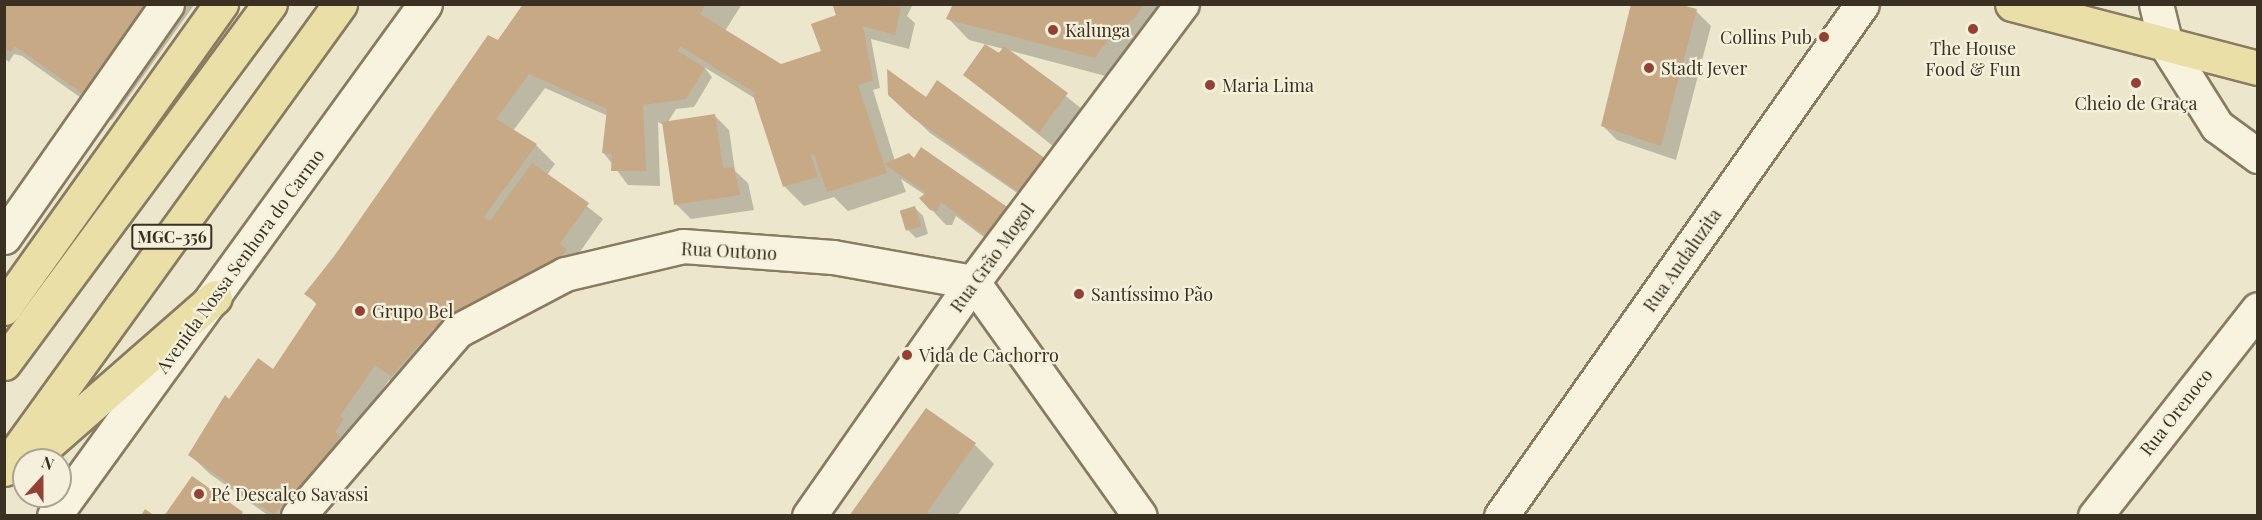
<!DOCTYPE html>
<meta charset="utf-8">
<style>
body{margin:0}
#map{position:relative;width:2262px;height:520px;overflow:hidden;background:#ece7cc;font-family:"Playfair Display",serif}
div>[style]{position:absolute}
.shadow>*{inset:0;background:#0003}
.building>*{inset:0;background:#c7a985;transform-origin:0 0}
.roads{filter:drop-shadow(2px 0 #887b61) drop-shadow(-2px 0 #887b61) drop-shadow(0 2px #887b61) drop-shadow(0 -2px #887b61)}
.minor>*{height:33px;margin:-16.5px;padding:0 16.5px;transform-origin:16.5px;border-radius:16.5px;background:#f7f3df}
.major>*{height:33px;margin:-16.5px;padding:0 16.5px;transform-origin:16.5px;border-radius:16.5px;background:#ebdfa8}
.dots>*{width:16px;height:16px;translate:-50% -50%;box-sizing:border-box;border:3px solid #f4f0db;border-radius:50%}
span{translate:-50% -50%;white-space:nowrap;text-align:center;line-height:1.15;-webkit-text-stroke:4.5px #f4f0db;paint-order:stroke}
.shield-label span{padding:2px 4px;background:#f4f0db;border:2px solid;border-radius:4px;-webkit-text-stroke-width:0}
.shield-label{font-size:16px;color:#3a3123;font-weight:700}
.poi-label{font-size:18px;color:#3a3123}
.left{translate:0 -50%;text-align:left}
.right{translate:-100% -50%;text-align:right}
.street-label{font-size:18px;color:#3a3123}
.frame{position:absolute;inset:0;border:6px solid #3a3123;pointer-events:none}
.north{position:absolute;left:12px;top:448px;width:60px;height:60px;box-sizing:border-box;background:#f4f0db;border:2px solid #aaa491;border-radius:50%;rotate:21deg;font-size:16px;font-weight:700;line-height:24px;text-align:center;color:#3a3123}
.north::after{content:'';display:block;margin:auto;width:21px;height:27px;background:#934135;clip-path:polygon(50% 0,100% 100%,50% 72%,0 100%)}
</style>
<div id="map">
<div class="shadow">
<i style="clip-path:polygon(4px 4px,193px 4px,194px 5px,112px 120px,22px 56px,14px 54px,9px 62px,4px 58px)"></i>
<i style="clip-path:polygon(evenodd,525px 4px,742px 4px,725px 31px,781px 65px,823px 52px,837px 16px,834px 4px,913px 4px,907px 16px,915px 23px,909px 49px,871px 39px,880px 88px,873px 90px,895px 161px,1019px 217px,1034px 232px,1014px 260px,956px 216px,952px 225px,946px 225px,931px 209px,925px 195px,901px 179px,906px 192px,848px 211px,834px 197px,804px 206px,785px 187px,756px 99px,704px 67px,712px 77px,694px 107px,676px 109px,668px 122px,714px 115px,729px 130px,735px 171px,748px 183px,754px 210px,691px 219px,676px 204px,664px 125px,658px 122px,660px 186px,628px 185px,603px 152px,608px 116px,545px 88px,513px 131px,536px 145px,555px 164px,547px 175px,603px 219px,575px 259px,452px 349px,416px 399px,389px 380px,354px 431px,307px 516px,269px 516px,210px 474px,190px 455px,230px 401px,273px 371px,317px 305px,306px 293px,525px 4px,354px 271px,441px 332px,439px 335px,354px 275px,354px 271px)"></i>
<i style="clip-path:polygon(955px 4px,1180px 4px,1117px 79px,1008px 50px,1082px 109px,1054px 147px,965px 75px,1004px 49px,969px 40px,948px 18px)"></i>
<i style="clip-path:polygon(1696px 11px,1711px 26px,1676px 160px,1617px 140px,1602px 125px)"></i>
<i style="clip-path:polygon(888px 72px,1042px 210px,930px 133px,905px 109px)"></i>
<i style="clip-path:polygon(915px 208px,923px 216px,928px 234px,916px 238px,908px 230px)"></i>
<i style="clip-path:polygon(975px 445px,994px 464px,957px 516px,851px 516px)"></i>
</div>
<div class="building">
<i style="clip-path:polygon(523px 4px,706px 4px,700px 14px,781px 64px,821px 51px,811px 24px,836px 15px,832px 4px,901px 7px,895px 35px,863px 26px,873px 81px,858px 85px,887px 173px,827px 192px,814px 154px,811px 155px,818px 177px,783px 187px,753px 95px,757px 94px,680px 46px,678px 51px,705px 68px,686px 99px,643px 105px,646px 171px,611px 171px,612px 154px,602px 153px,607px 109px,529px 74px,496px 119px,537px 144px,484px 217px,490px 221px,532px 163px,589px 203px,560px 244px,567px 249px,554px 267px,467px 306px,434px 329px,391px 376px,375px 365px,340px 416px,344px 419px,335px 432px,340px 436px,336px 444px,340px 447px,296px 500px,289px 495px,274px 515px,188px 455px,225px 395px,229px 399px,258px 358px,273px 369px,317px 303px,304px 294px,333px 258px,488px 35px,498px 40px)"></i>
<i style="clip-path:polygon(953px 4px,1144px 4px,1134px 19px,1114px 32px,1095px 58px,946px 19px)"></i>
<i style="clip-path:polygon(1631px 4px,1678px 4px,1697px 9px,1661px 146px,1601px 126px)"></i>
<i style="clip-path:polygon(4px 5px,157px 5px,90px 99px,15px 46px,12px 51px,4px 50px)"></i>
<i style="clip-path:polygon(985px 44px,999px 53px,1004px 46px,1068px 93px,1039px 133px,963px 75px)"></i>
<i style="clip-path:polygon(887px 69px,926px 97px,937px 80px,1050px 162px,1026px 197px,913px 118px,888px 95px)"></i>
<i style="clip-path:polygon(715px 114px,723px 168px,734px 167px,740px 195px,674px 205px,662px 122px)"></i>
<i style="clip-path:polygon(921px 147px,1020px 216px,999px 246px,941px 202px,937px 211px,930px 210px,919px 198px,926px 193px,884px 164px,909px 153px,914px 158px)"></i>
<i style="left:915px;top:206px;width:21px;height:16px;rotate:73deg"></i>
<i style="clip-path:polygon(926px 408px,976px 443px,927px 512px,932px 516px,849px 516px)"></i>
<i style="clip-path:polygon(192px 476px,243px 512px,241px 516px,164px 516px)"></i>
<i style="clip-path:polygon(145px 509px,155px 516px,141px 516px)"></i>
</div>
<div class="roads">
<div class="minor">
<i style="left:2156px;top:4px;width:42px;rotate:76.3deg"></i>
<i style="left:2166px;top:45px;width:96px;rotate:57.8deg"></i>
<i style="left:2217px;top:126px;width:51px;rotate:36.2deg"></i>
<i style="left:4px;top:237px;width:284px;rotate:-55deg"></i>
<i style="left:54px;top:516px;width:632px;rotate:-54.07deg"></i>
<i style="left:298px;top:516px;width:244px;rotate:-49.3deg"></i>
<i style="left:457px;top:331px;width:122px;rotate:-27.8deg"></i>
<i style="left:565px;top:274px;width:121px;rotate:-13.3deg"></i>
<i style="left:683px;top:246px;width:150px;rotate:4.2deg"></i>
<i style="left:833px;top:257px;width:142px;rotate:10.1deg"></i>
<i style="left:973px;top:282px;width:287px;rotate:54.5deg"></i>
<i style="left:809px;top:516px;width:286px;rotate:-55deg"></i>
<i style="left:973px;top:282px;width:348px;rotate:-53.1deg"></i>
<i style="left:1501px;top:516px;width:626px;rotate:-54.81deg"></i>
<i style="left:2095px;top:516px;width:263px;rotate:-51.8deg"></i>
</div>
<div class="major">
<i style="left:2012px;top:4px;width:254px;rotate:14.6deg"></i>
<i style="left:4px;top:308px;width:374px;rotate:-54.5deg"></i>
<i style="left:4px;top:363px;width:447px;rotate:-53.5deg"></i>
<i style="left:29px;top:460px;width:247px;rotate:-41.2deg"></i>
<i style="left:4px;top:469px;width:574px;rotate:-54.15deg"></i>
</div>
</div>
<div class="dots">
<i style="left:1973px;top:29px;background:#934135"></i>
<i style="left:1053px;top:30px;background:#934135"></i>
<i style="left:1824px;top:37px;background:#934135"></i>
<i style="left:1649px;top:68px;background:#934135"></i>
<i style="left:2136px;top:83px;background:#934135"></i>
<i style="left:1210px;top:85px;background:#934135"></i>
<i style="left:1079px;top:294px;background:#934135"></i>
<i style="left:360px;top:311px;background:#934135"></i>
<i style="left:907px;top:355px;background:#934135"></i>
<i style="left:199px;top:494px;background:#934135"></i>
</div>
<div class="shield-label">
<span style="left:172px;top:237px">MGC-356</span>
</div>
<div class="poi-label">
<span class="left" style="left:1065px;top:30px">Kalunga</span>
<span class="right" style="left:1812px;top:37px">Collins Pub</span>
<span style="left:1973px;top:59px">The House<br>Food &amp; Fun</span>
<span class="left" style="left:1661px;top:68px">Stadt Jever</span>
<span class="left" style="left:1222px;top:85px">Maria Lima</span>
<span style="left:2136px;top:103px">Cheio de Graça</span>
<span class="left" style="left:1091px;top:294px">Santíssimo Pão</span>
<span class="left" style="left:372px;top:311px">Grupo Bel</span>
<span class="left" style="left:919px;top:355px">Vida de Cachorro</span>
<span class="left" style="left:211px;top:494px">Pé Descalço Savassi</span>
</div>
<div class="street-label">
<span style="left:729px;top:251px;rotate:3deg">Rua Outono</span>
<span style="left:992px;top:258px;rotate:-54deg">Rua Grão Mogol</span>
<span style="left:1682px;top:260px;rotate:-55deg">Rua Andaluzita</span>
<span style="left:240px;top:261px;rotate:-54deg">Avenida Nossa Senhora do Carmo</span>
<span style="left:2176px;top:412px;rotate:-52deg">Rua Orenoco</span>
</div>
<div class="frame"></div>
<div class="north">N</div>
</div>
